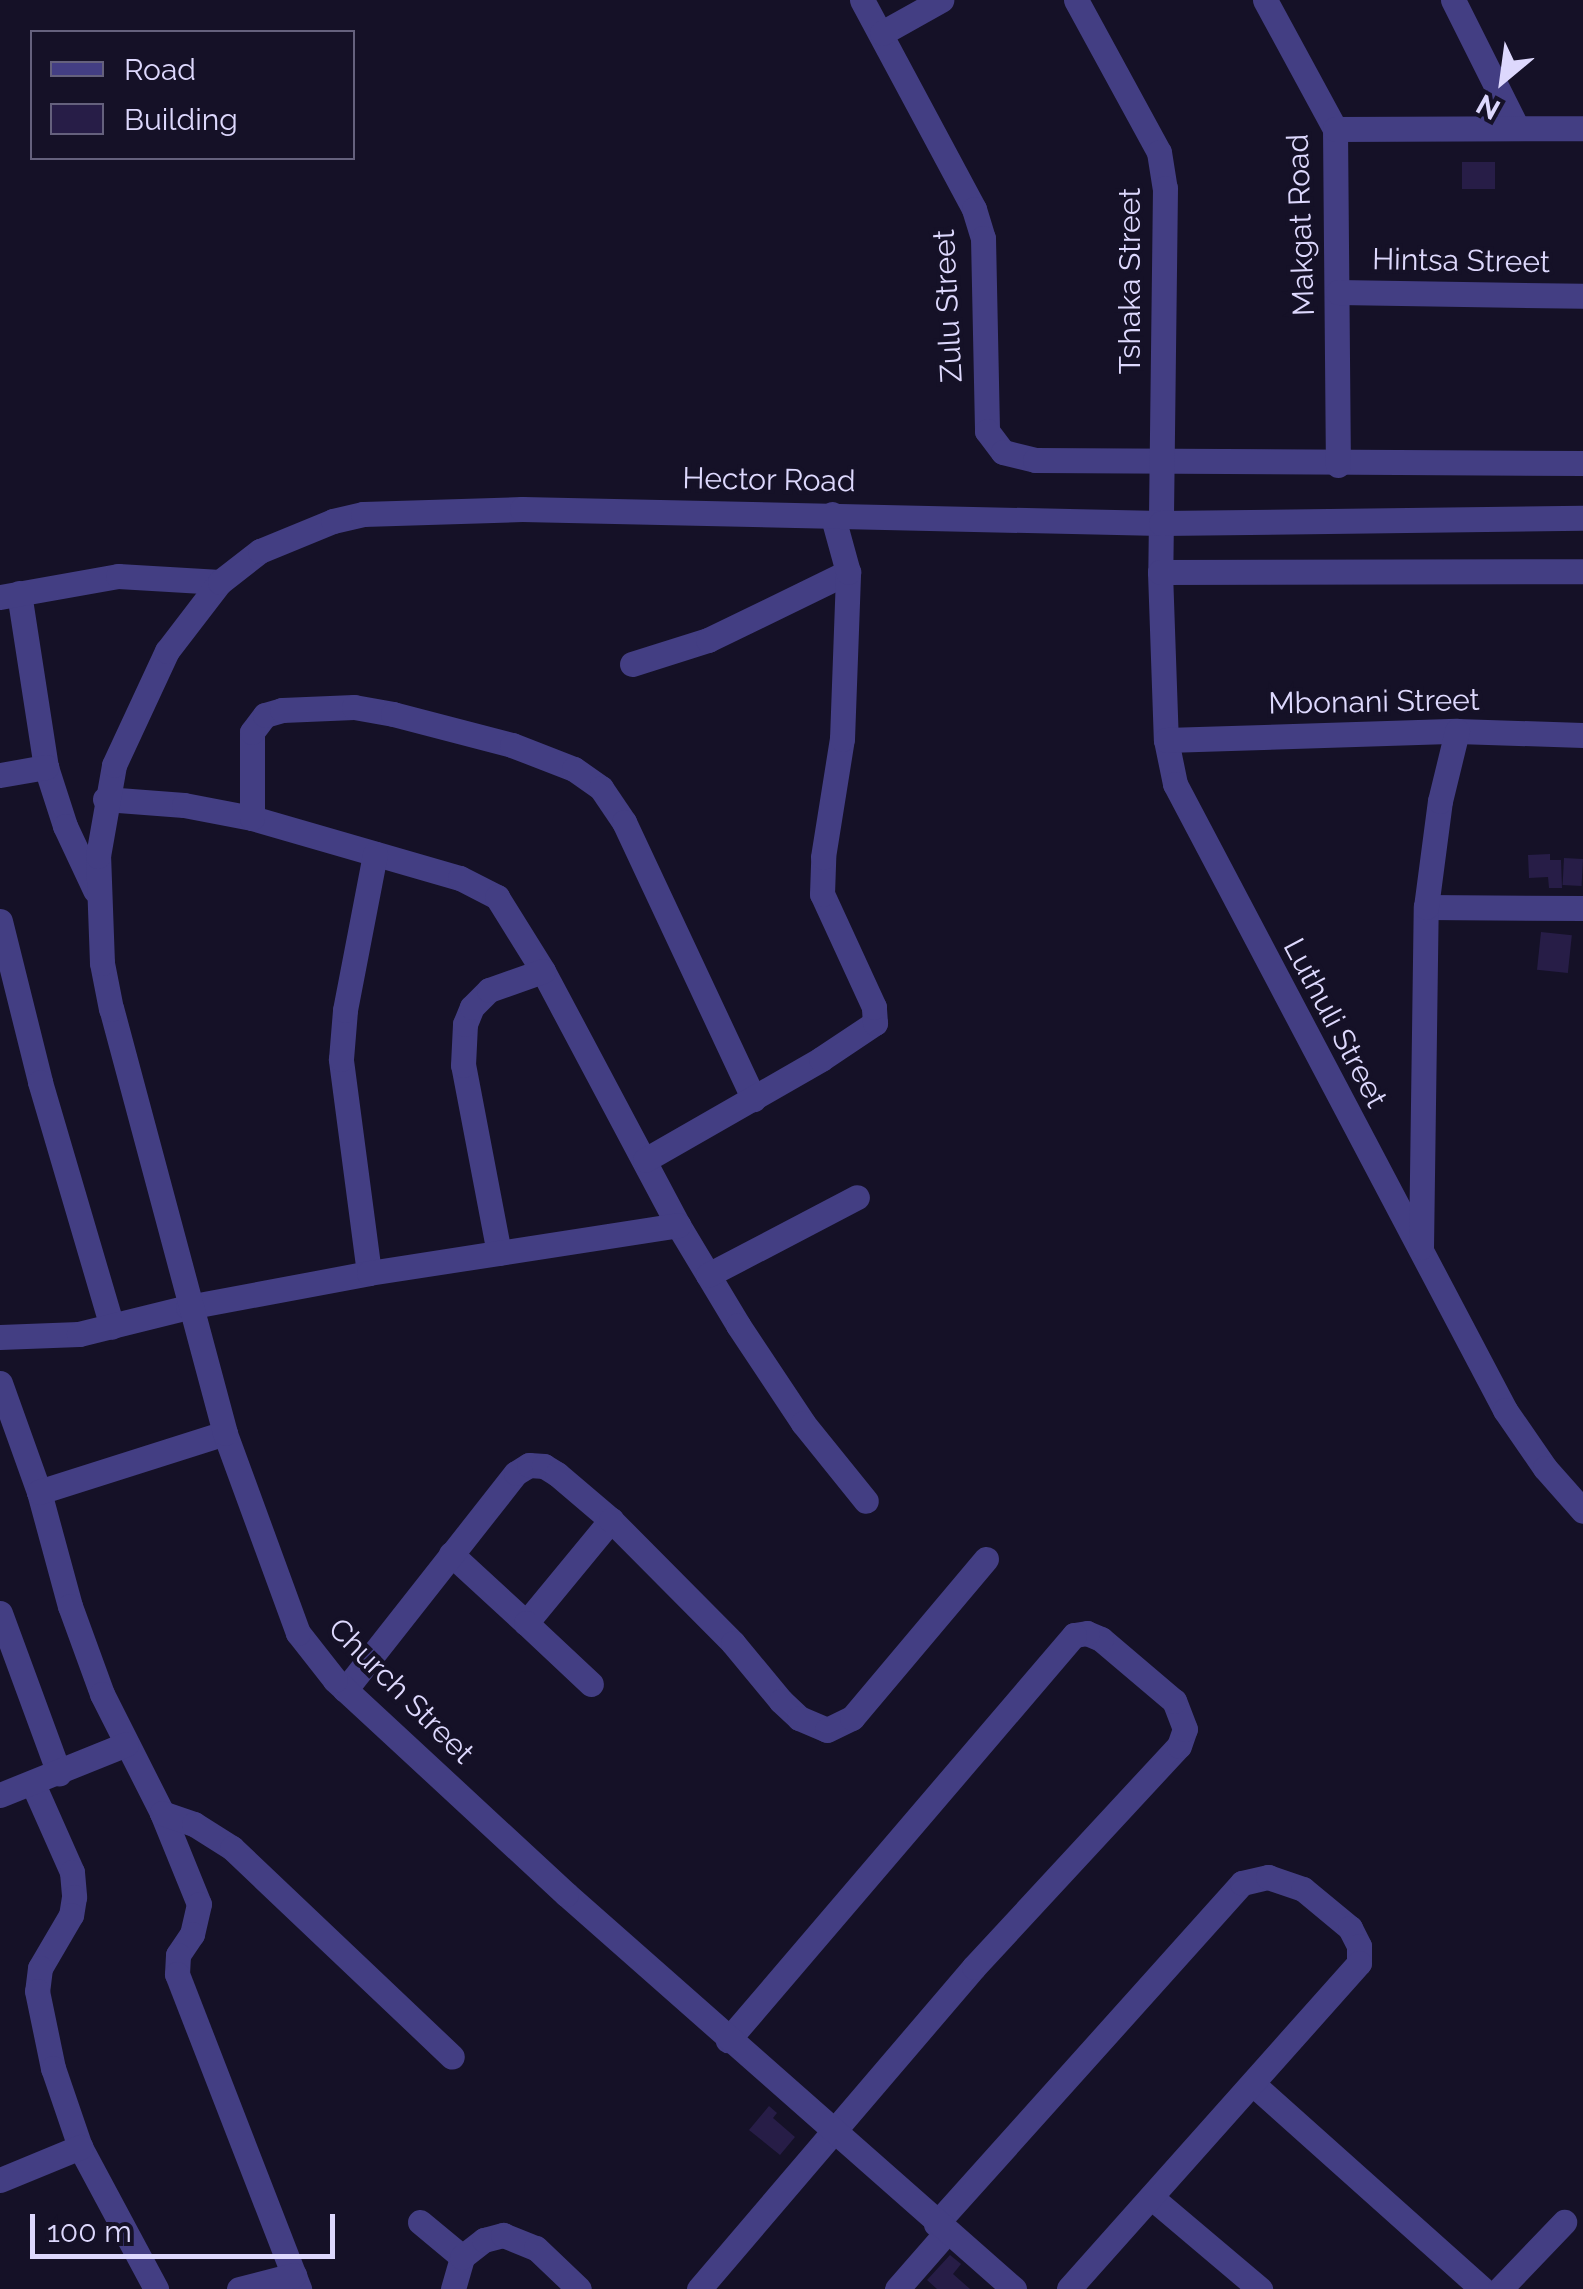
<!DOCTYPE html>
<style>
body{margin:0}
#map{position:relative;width:1583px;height:2289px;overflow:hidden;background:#151127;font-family:Raleway,sans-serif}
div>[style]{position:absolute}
.building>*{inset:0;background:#271d47;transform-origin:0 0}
.minor>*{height:25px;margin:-12.5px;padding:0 12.5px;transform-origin:12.5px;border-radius:12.5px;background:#433e83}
span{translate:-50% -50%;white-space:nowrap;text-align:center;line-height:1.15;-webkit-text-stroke:8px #151127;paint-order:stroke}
.street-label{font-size:30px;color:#ddd8fd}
.legend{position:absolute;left:30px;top:30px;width:325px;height:130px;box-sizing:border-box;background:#151127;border:2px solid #65617d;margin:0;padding:12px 18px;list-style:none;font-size:30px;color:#ddd8fd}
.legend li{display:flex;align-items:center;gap:20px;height:50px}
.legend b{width:50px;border:2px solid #65617d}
.north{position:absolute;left:1453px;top:30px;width:100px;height:100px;-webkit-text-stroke:8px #151127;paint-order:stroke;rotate:209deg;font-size:28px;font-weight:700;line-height:40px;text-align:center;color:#ddd8fd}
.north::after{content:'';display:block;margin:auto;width:35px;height:45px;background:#ddd8fd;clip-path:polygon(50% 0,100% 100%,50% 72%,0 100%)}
.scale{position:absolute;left:30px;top:2214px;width:305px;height:45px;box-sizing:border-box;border:5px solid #ddd8fd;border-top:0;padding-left:12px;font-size:30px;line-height:35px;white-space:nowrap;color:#ddd8fd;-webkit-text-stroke:8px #151127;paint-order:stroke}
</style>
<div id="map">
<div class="building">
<i style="left:1462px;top:162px;width:33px;height:27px"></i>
<i style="clip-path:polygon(1550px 854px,1550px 860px,1561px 860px,1562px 888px,1549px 888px,1548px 877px,1529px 878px,1528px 855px)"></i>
<i style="left:1564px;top:858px;width:19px;height:27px;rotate:3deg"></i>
<i style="left:1541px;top:932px;width:31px;height:38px;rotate:6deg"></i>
<i style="clip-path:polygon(769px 2106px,777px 2113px,773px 2118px,795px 2137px,780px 2155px,749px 2130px)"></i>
<i style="clip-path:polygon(950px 2255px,961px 2264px,953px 2274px,970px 2289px,937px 2289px,927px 2280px)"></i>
</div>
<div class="minor">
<i style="left:862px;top:0;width:237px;rotate:61.8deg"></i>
<i style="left:974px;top:209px;width:30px;rotate:73deg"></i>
<i style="left:983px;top:238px;width:193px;rotate:88.8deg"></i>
<i style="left:987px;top:431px;width:26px;rotate:53deg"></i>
<i style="left:1003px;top:452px;width:33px;rotate:14deg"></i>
<i style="left:1035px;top:460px;width:548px;rotate:0.31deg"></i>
<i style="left:1076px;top:0;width:173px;rotate:61.4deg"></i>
<i style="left:1159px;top:152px;width:36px;rotate:81deg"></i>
<i style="left:1165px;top:188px;width:384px;rotate:90.7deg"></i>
<i style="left:1160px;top:572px;width:168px;rotate:88deg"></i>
<i style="left:1166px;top:740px;width:45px;rotate:78.4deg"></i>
<i style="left:1175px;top:784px;width:708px;rotate:62.2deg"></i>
<i style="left:1505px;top:1410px;width:70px;rotate:55.4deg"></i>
<i style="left:1545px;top:1468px;width:57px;rotate:48.5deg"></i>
<i style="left:1265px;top:0;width:147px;rotate:61.5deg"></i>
<i style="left:1335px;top:129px;width:336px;rotate:89.5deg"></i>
<i style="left:1453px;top:0;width:141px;rotate:63.4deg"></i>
<i style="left:882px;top:33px;width:68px;rotate:-29.2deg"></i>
<i style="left:1335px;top:129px;width:248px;rotate:-0.2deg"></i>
<i style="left:1338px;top:292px;width:245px;rotate:0.9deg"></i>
<i style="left:1160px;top:572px;width:423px;rotate:-0.1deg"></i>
<i style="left:19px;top:593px;width:176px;rotate:81.2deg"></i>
<i style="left:46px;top:767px;width:62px;rotate:72.1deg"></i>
<i style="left:65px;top:826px;width:71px;rotate:64.9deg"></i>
<i style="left:0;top:597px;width:120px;rotate:-10.1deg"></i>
<i style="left:118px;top:576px;width:102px;rotate:3.4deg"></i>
<i style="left:632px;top:664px;width:80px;rotate:-17.5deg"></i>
<i style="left:708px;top:640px;width:156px;rotate:-25.9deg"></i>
<i style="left:1166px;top:740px;width:291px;rotate:-1.8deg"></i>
<i style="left:1457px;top:731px;width:126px;rotate:1.8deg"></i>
<i style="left:0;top:775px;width:47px;rotate:-9.9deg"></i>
<i style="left:105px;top:799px;width:79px;rotate:4.3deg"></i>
<i style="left:184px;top:805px;width:69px;rotate:10.8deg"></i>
<i style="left:252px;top:818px;width:216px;rotate:16.1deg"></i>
<i style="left:460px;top:878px;width:42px;rotate:27.2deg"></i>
<i style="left:497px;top:897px;width:87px;rotate:58.1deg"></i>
<i style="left:543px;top:971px;width:288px;rotate:62deg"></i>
<i style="left:678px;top:1225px;width:117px;rotate:59deg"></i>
<i style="left:738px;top:1325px;width:118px;rotate:56.4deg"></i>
<i style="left:803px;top:1423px;width:100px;rotate:51.1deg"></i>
<i style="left:252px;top:818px;width:86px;rotate:-90deg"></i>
<i style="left:252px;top:732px;width:21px;rotate:-53deg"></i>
<i style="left:265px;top:715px;width:18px;rotate:-16deg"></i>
<i style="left:282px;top:710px;width:72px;rotate:-2.4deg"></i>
<i style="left:354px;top:707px;width:40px;rotate:10deg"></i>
<i style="left:393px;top:714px;width:123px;rotate:14.6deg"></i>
<i style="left:512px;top:745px;width:66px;rotate:21.2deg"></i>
<i style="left:574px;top:769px;width:33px;rotate:35deg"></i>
<i style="left:601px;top:788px;width:41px;rotate:55.9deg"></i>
<i style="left:624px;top:822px;width:306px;rotate:64.9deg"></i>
<i style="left:1426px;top:907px;width:157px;rotate:0.4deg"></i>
<i style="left:0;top:921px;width:166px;rotate:76deg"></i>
<i style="left:40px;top:1082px;width:255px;rotate:73.6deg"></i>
<i style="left:645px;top:1160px;width:203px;rotate:-29.8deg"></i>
<i style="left:821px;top:1059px;width:65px;rotate:-33.7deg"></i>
<i style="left:875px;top:1023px;width:16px;rotate:-94deg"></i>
<i style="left:874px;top:1007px;width:124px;rotate:-114.7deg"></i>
<i style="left:822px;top:894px;width:37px;rotate:-88deg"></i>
<i style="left:823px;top:857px;width:120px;rotate:-80.9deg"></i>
<i style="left:842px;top:739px;width:167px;rotate:-87.9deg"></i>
<i style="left:848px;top:572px;width:60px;rotate:-105.4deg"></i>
<i style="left:1421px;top:1247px;width:340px;rotate:-89.2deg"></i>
<i style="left:1426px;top:907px;width:107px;rotate:-82.5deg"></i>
<i style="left:1440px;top:801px;width:72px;rotate:-76.3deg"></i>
<i style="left:499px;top:1253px;width:191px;rotate:-100.8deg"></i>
<i style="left:463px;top:1065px;width:41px;rotate:-87.2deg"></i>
<i style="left:465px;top:1024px;width:18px;rotate:-68deg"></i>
<i style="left:472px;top:1007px;width:24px;rotate:-45deg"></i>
<i style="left:489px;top:990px;width:57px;rotate:-19.4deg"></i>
<i style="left:369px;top:1273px;width:216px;rotate:-97.5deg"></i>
<i style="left:341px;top:1059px;width:49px;rotate:-85.3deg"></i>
<i style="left:345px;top:1010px;width:159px;rotate:-79.1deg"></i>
<i style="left:708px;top:1275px;width:168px;rotate:-27.6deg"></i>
<i style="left:0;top:1337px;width:79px;rotate:-2.2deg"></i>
<i style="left:79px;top:1334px;width:112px;rotate:-13.9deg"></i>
<i style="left:188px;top:1307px;width:184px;rotate:-10.6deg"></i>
<i style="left:369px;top:1273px;width:313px;rotate:-8.8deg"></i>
<i style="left:0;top:1383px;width:116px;rotate:70.3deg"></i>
<i style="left:39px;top:1492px;width:118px;rotate:74.8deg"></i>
<i style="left:70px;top:1606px;width:94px;rotate:70deg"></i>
<i style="left:102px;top:1694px;width:133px;rotate:63.2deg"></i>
<i style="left:162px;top:1813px;width:98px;rotate:67.9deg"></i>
<i style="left:199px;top:1904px;width:31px;rotate:103deg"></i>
<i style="left:192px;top:1934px;width:25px;rotate:124deg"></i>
<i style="left:178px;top:1955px;width:19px;rotate:93deg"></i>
<i style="left:177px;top:1974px;width:338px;rotate:68.8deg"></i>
<i style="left:39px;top:1492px;width:195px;rotate:-17.6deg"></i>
<i style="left:451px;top:1554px;width:102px;rotate:42.6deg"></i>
<i style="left:526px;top:1623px;width:134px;rotate:-50.5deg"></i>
<i style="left:0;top:1613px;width:171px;rotate:69.8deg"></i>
<i style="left:526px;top:1623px;width:89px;rotate:43.2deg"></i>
<i style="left:345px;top:1690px;width:276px;rotate:-51.8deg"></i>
<i style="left:516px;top:1473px;width:15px;rotate:-32deg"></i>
<i style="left:529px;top:1465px;width:15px;rotate:4deg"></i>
<i style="left:544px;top:1466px;width:15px;rotate:32deg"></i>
<i style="left:557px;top:1474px;width:71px;rotate:40.4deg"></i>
<i style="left:611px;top:1520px;width:173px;rotate:45.2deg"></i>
<i style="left:733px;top:1643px;width:75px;rotate:50.4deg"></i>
<i style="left:781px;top:1701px;width:25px;rotate:43deg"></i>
<i style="left:799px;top:1718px;width:30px;rotate:23deg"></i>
<i style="left:827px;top:1730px;width:28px;rotate:-26deg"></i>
<i style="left:852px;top:1718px;width:208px;rotate:-49.9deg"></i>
<i style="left:33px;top:1784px;width:96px;rotate:66.1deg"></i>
<i style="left:72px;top:1872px;width:25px;rotate:85deg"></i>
<i style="left:74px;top:1897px;width:18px;rotate:99deg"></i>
<i style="left:71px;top:1915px;width:61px;rotate:120.3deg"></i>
<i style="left:40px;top:1968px;width:23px;rotate:97deg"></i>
<i style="left:37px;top:1991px;width:79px;rotate:78.3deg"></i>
<i style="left:53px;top:2068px;width:83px;rotate:71.1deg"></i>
<i style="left:80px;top:2147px;width:161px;rotate:61.8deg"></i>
<i style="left:0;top:1795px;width:136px;rotate:-22deg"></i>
<i style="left:162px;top:1813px;width:34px;rotate:19deg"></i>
<i style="left:194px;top:1824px;width:45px;rotate:32.3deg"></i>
<i style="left:232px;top:1848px;width:303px;rotate:43.5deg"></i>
<i style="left:1253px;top:2084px;width:307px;rotate:41.8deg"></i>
<i style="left:0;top:2180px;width:87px;rotate:-22.4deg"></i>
<i style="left:1151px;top:2197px;width:143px;rotate:40.2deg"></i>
<i style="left:420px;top:2222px;width:55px;rotate:39.8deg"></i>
<i style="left:936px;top:2224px;width:458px;rotate:-48.1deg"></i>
<i style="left:1242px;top:1883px;width:27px;rotate:-13deg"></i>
<i style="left:1268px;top:1877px;width:37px;rotate:19deg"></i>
<i style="left:1303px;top:1889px;width:61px;rotate:39.7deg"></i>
<i style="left:1350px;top:1928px;width:20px;rotate:63deg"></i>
<i style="left:1359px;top:1946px;width:17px;rotate:90deg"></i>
<i style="left:1359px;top:1963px;width:436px;rotate:131.7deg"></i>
<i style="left:239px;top:2289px;width:57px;rotate:-14.3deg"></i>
<i style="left:453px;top:2289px;width:33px;rotate:-74deg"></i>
<i style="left:462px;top:2257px;width:28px;rotate:-38deg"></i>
<i style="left:484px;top:2240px;width:20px;rotate:-15deg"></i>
<i style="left:503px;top:2235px;width:35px;rotate:22deg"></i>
<i style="left:536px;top:2248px;width:59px;rotate:43.6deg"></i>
<i style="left:699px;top:2289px;width:423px;rotate:-49.5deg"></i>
<i style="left:974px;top:1967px;width:301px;rotate:-47.2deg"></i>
<i style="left:1179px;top:1746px;width:18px;rotate:-71deg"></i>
<i style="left:1185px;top:1729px;width:30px;rotate:-111deg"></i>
<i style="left:1174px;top:1701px;width:96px;rotate:-139.7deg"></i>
<i style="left:1101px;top:1639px;width:15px;rotate:-157deg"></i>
<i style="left:1087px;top:1633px;width:13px;rotate:171deg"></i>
<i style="left:1074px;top:1635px;width:533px;rotate:130.51deg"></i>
<i style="left:897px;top:2289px;width:74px;rotate:-48.8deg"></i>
<i style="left:1014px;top:2289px;width:597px;rotate:-138.6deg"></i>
<i style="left:566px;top:1894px;width:315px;rotate:-137.2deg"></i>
<i style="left:335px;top:1680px;width:60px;rotate:-128.2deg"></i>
<i style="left:298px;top:1633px;width:213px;rotate:-110.1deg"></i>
<i style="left:225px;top:1433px;width:439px;rotate:-105deg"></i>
<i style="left:111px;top:1009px;width:47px;rotate:-101.1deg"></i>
<i style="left:102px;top:963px;width:107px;rotate:-92.1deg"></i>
<i style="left:98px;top:856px;width:92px;rotate:-80deg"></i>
<i style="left:114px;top:765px;width:126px;rotate:-65.1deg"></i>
<i style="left:167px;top:651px;width:87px;rotate:-52.5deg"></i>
<i style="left:220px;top:582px;width:51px;rotate:-37.8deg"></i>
<i style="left:260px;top:551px;width:79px;rotate:-22.3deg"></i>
<i style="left:333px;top:521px;width:31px;rotate:-13deg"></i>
<i style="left:363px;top:514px;width:159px;rotate:-1.8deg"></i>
<i style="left:522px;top:509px;width:639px;rotate:1.26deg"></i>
<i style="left:1161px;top:523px;width:422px;rotate:-0.7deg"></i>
<i style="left:1500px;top:2289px;width:93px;rotate:-46.3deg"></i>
</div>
<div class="street-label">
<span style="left:1301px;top:225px;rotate:-92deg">Makgat Road</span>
<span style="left:1461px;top:261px;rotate:1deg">Hintsa Street</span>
<span style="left:1130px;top:281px;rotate:-90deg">Tshaka Street</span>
<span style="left:948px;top:306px;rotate:-93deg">Zulu Street</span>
<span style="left:769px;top:480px;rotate:1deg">Hector Road</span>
<span style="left:1374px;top:702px;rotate:-1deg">Mbonani Street</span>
<span style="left:1335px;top:1023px;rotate:62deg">Luthuli Street</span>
<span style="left:401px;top:1691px;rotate:45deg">Church Street</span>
</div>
<ul class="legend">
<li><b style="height:12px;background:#433e83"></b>Road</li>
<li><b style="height:28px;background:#271d47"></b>Building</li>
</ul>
<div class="north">N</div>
<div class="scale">100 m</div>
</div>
